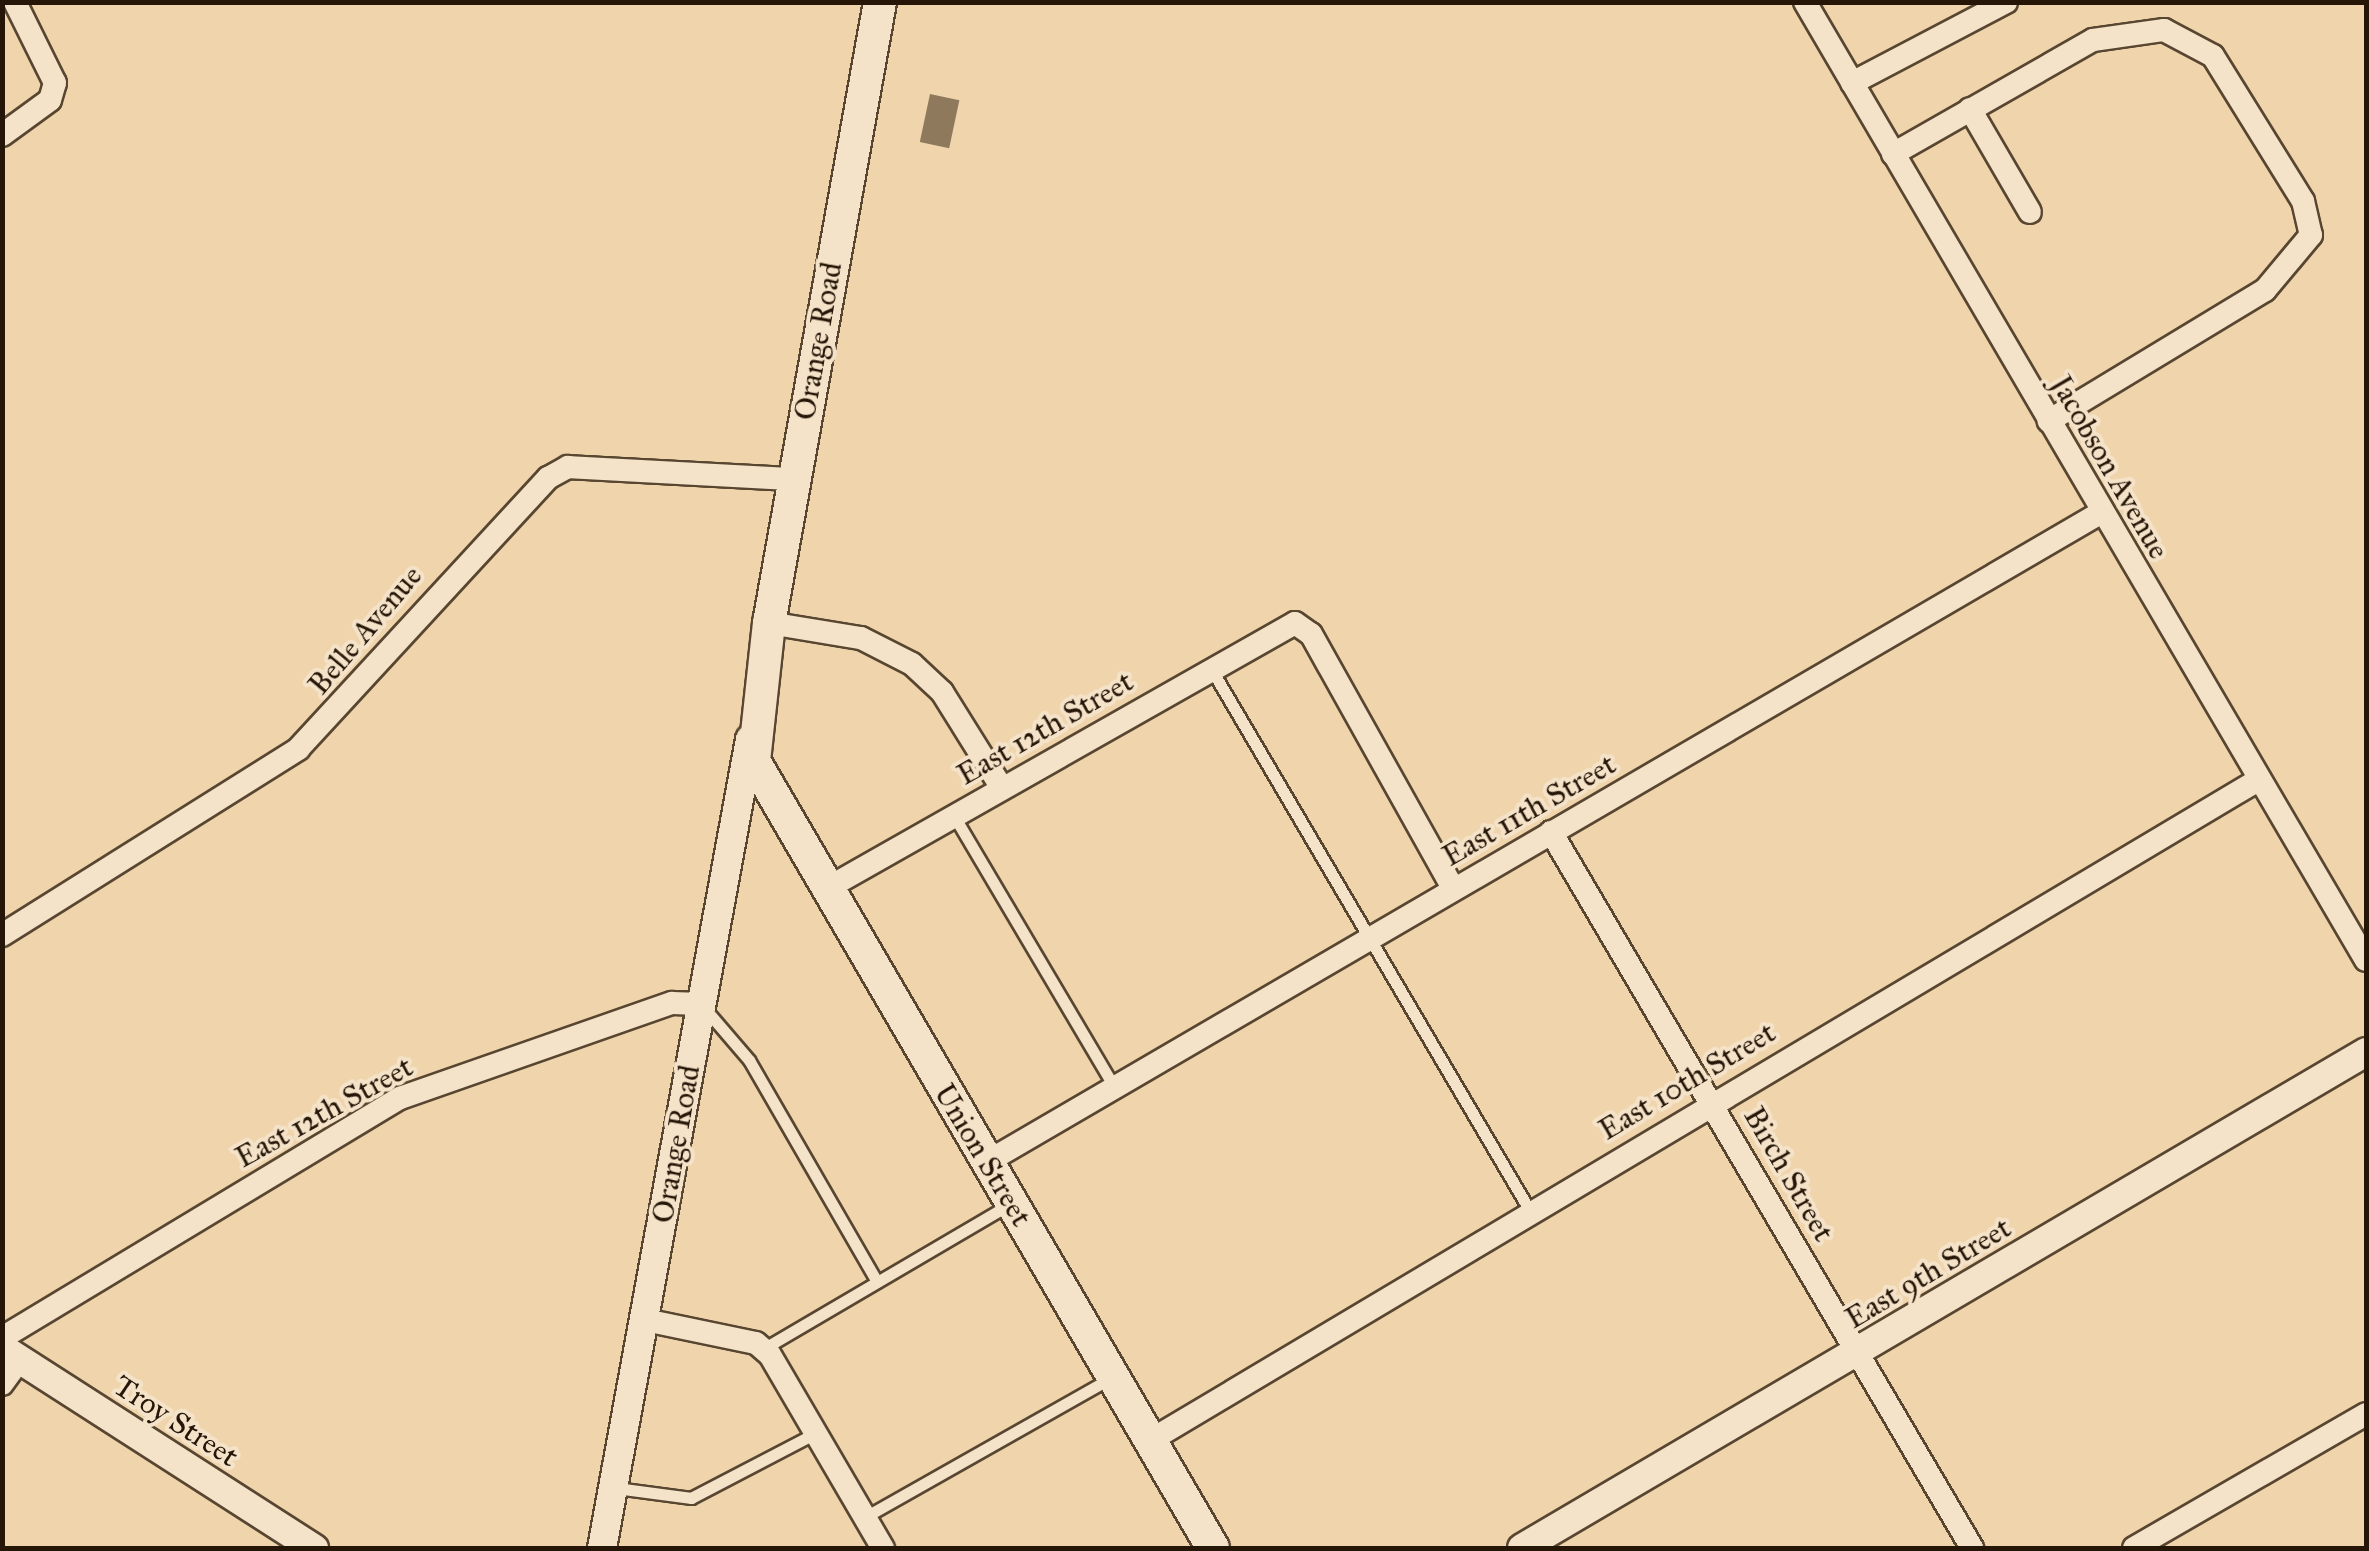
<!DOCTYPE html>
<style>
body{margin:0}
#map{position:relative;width:2369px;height:1551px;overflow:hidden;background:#efd4ac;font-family:"IM FELL Great Primer",serif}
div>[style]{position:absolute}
.building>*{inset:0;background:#8e795d;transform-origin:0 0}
.roads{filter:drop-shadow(2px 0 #584631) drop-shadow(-2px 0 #584631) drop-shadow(0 2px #584631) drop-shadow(0 -2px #584631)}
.service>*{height:11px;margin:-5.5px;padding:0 5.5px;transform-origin:5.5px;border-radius:5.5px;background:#f5e3c9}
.minor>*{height:22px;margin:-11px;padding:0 11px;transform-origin:11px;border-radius:11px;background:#f5e3c9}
.tertiary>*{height:28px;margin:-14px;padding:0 14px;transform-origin:14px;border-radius:14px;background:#f5e3c9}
.secondary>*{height:32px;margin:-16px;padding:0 16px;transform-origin:16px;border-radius:16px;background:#f5e3c9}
span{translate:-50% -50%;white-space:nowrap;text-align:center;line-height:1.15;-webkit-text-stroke:8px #f5e3c9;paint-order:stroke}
.street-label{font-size:30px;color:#251608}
.frame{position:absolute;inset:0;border:5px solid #251608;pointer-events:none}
</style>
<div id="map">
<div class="building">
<i style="left:930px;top:94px;width:30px;height:49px;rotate:12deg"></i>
</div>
<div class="roads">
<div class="service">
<i style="left:1210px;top:667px;width:631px;rotate:59.53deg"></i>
<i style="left:954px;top:816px;width:316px;rotate:59.4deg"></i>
<i style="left:701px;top:1004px;width:74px;rotate:49.4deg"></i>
<i style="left:749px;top:1060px;width:256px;rotate:60deg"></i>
<i style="left:763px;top:1349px;width:286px;rotate:-30.4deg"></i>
<i style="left:616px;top:1488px;width:76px;rotate:7.6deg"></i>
<i style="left:691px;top:1498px;width:143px;rotate:-27.5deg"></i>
<i style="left:865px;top:1517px;width:280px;rotate:-29.5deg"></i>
</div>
<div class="minor">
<i style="left:1805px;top:2px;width:1110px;rotate:59.65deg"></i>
<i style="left:1852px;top:83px;width:174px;rotate:-27.7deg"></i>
<i style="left:1970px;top:109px;width:119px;rotate:59.8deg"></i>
<i style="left:2px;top:135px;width:59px;rotate:-36.1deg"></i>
<i style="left:50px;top:100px;width:18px;rotate:-74deg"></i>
<i style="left:55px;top:83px;width:90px;rotate:-116.3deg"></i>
<i style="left:1893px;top:154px;width:230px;rotate:-29.7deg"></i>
<i style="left:2093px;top:40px;width:72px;rotate:-8deg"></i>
<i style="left:2164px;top:30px;width:55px;rotate:28deg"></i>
<i style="left:2213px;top:56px;width:171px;rotate:58.2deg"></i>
<i style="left:2303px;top:201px;width:35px;rotate:77deg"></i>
<i style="left:2311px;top:235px;width:72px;rotate:129.9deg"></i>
<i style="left:2265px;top:290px;width:253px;rotate:148.8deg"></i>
<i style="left:769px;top:623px;width:93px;rotate:9.3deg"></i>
<i style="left:861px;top:638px;width:57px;rotate:27deg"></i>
<i style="left:912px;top:664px;width:41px;rotate:43deg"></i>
<i style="left:942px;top:692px;width:113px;rotate:58deg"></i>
<i style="left:1551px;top:832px;width:831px;rotate:59.54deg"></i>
<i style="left:826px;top:889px;width:539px;rotate:-29.56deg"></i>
<i style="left:1295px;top:623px;width:19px;rotate:35deg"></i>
<i style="left:1311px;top:634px;width:291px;rotate:60.8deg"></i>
<i style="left:2px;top:935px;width:350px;rotate:-32.1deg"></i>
<i style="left:298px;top:749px;width:369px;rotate:-47.3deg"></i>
<i style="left:548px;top:478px;width:23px;rotate:-29deg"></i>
<i style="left:568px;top:467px;width:225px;rotate:3.1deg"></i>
<i style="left:987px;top:1162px;width:1291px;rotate:-30.24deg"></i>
<i style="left:645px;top:1320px;width:113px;rotate:11.7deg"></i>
<i style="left:756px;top:1343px;width:18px;rotate:41deg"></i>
<i style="left:770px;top:1355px;width:224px;rotate:59.7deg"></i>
<i style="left:2px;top:1338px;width:465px;rotate:-31.1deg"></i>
<i style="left:400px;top:1098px;width:288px;rotate:-19.3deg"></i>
<i style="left:672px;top:1003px;width:29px;rotate:2deg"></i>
<i style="left:2px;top:1384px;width:31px;rotate:-54deg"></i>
<i style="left:1151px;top:1440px;width:1289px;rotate:-30.8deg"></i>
<i style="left:2134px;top:1548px;width:268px;rotate:-30deg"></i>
</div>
<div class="tertiary">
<i style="left:2px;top:1348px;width:371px;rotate:32.7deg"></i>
<i style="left:602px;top:1548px;width:822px;rotate:-79.63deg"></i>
<i style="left:1522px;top:1548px;width:979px;rotate:-30.44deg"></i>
</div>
<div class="secondary">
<i style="left:880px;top:2px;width:631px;rotate:100.13deg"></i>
<i style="left:769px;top:623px;width:139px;rotate:96.2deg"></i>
<i style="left:754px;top:761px;width:911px;rotate:59.75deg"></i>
</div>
</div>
<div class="street-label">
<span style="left:818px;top:341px;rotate:-80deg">Orange Road</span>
<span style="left:2110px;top:467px;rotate:60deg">Jacobson Avenue</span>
<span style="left:365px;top:630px;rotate:-50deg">Belle Avenue</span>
<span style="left:1045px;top:728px;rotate:-30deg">East 12th Street</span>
<span style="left:1529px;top:810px;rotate:-30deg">East 11th Street</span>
<span style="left:1687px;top:1081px;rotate:-31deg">East 10th Street</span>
<span style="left:324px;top:1112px;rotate:-29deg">East 12th Street</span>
<span style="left:676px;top:1144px;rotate:-80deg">Orange Road</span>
<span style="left:983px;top:1155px;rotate:59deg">Union Street</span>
<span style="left:1789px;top:1174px;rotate:60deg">Birch Street</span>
<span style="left:1928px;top:1273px;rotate:-31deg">East 9th Street</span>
<span style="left:176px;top:1421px;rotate:33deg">Troy Street</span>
</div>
<div class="frame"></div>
</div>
